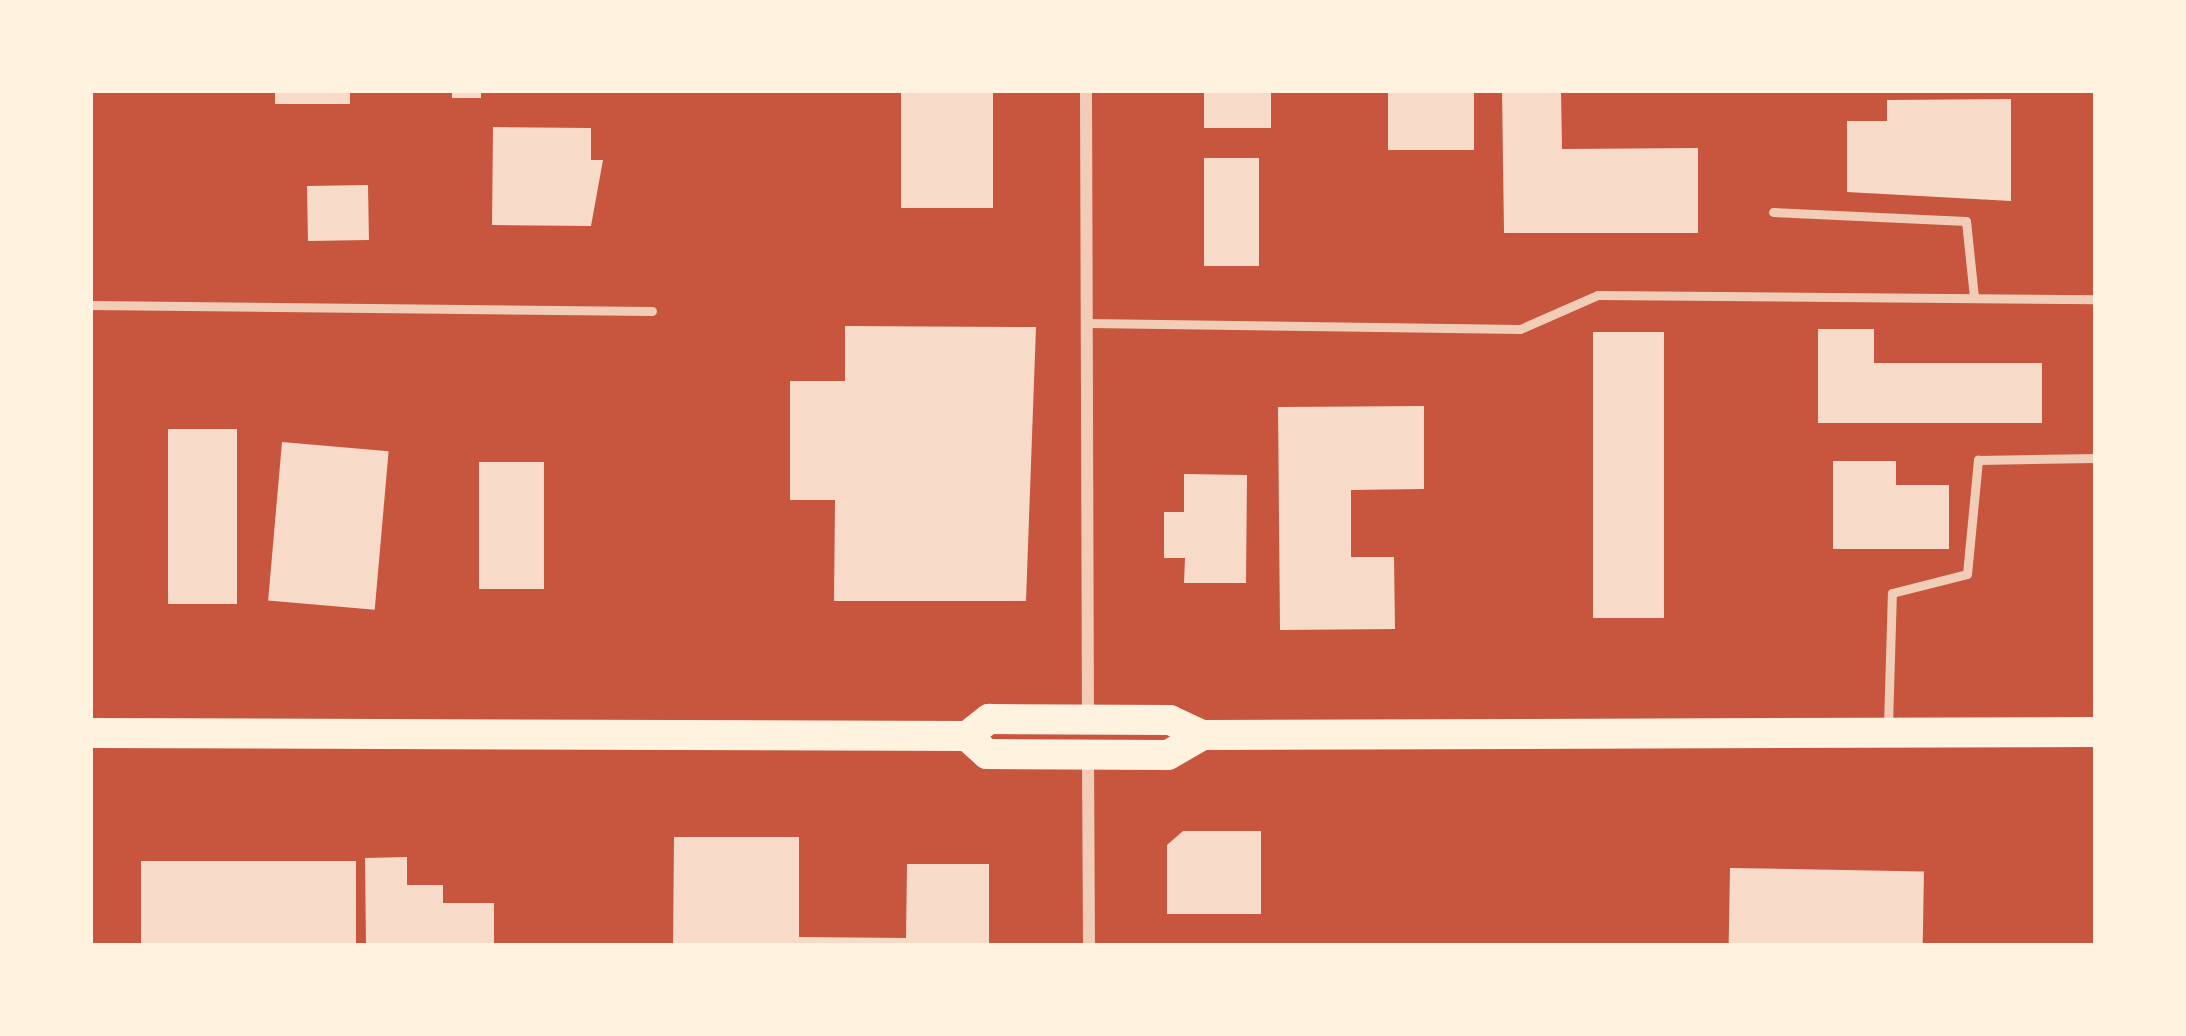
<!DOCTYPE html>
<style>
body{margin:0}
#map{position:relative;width:2186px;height:1036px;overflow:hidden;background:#c8553d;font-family:Rubik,sans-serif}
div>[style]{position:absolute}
.building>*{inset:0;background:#f7dbc8;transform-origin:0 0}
.service>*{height:9px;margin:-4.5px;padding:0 4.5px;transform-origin:4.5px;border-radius:4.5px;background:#f1ccb7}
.minor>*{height:12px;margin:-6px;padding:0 6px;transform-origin:6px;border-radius:6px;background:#f1ccb7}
.primary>*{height:30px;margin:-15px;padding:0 15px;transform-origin:15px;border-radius:15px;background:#fff3e0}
span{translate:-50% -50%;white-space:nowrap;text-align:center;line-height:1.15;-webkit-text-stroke:12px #fff3e0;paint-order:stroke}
.frame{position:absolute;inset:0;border:93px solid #fff3e0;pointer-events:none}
</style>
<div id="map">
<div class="building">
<i style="left:275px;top:90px;width:75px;height:14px"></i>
<i style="left:452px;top:90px;width:29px;height:8px"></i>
<i style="left:901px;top:90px;width:92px;height:118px"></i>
<i style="left:1204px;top:90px;width:67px;height:38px"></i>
<i style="left:1388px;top:90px;width:86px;height:60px"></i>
<i style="clip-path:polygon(1502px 90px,1561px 90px,1562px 149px,1698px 148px,1698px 233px,1504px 233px)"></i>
<i style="clip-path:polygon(2011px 99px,2011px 201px,1847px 192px,1847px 121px,1887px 121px,1887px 100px)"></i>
<i style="clip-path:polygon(493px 127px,591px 128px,591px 160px,603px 160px,591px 226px,492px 225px)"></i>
<i style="left:1204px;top:158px;width:55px;height:108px"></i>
<i style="left:368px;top:185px;width:55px;height:61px;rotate:89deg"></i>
<i style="clip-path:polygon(845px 326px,1036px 327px,1026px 601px,834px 601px,835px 500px,790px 500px,790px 381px,845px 381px)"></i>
<i style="clip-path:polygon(1818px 329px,1874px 329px,1874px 363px,2042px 363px,2042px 423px,1818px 423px)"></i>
<i style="left:1593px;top:332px;width:71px;height:286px"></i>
<i style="clip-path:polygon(1424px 406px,1424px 489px,1351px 490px,1351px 557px,1394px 557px,1395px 629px,1280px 630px,1278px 407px)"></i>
<i style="left:168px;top:429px;width:69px;height:175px"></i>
<i style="left:282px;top:442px;width:107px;height:159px;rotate:5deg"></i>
<i style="clip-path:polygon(1833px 461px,1896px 461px,1896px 485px,1949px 485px,1949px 549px,1833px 549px)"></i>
<i style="left:479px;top:462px;width:65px;height:127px"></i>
<i style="clip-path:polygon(1184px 474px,1247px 475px,1246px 583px,1184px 583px,1185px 558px,1164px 558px,1164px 512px,1184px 512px)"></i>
<i style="clip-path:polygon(1183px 831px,1261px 831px,1261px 914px,1167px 914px,1167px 845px)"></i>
<i style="clip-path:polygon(674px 837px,799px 837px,799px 937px,906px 938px,907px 864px,989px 864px,989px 946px,673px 946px)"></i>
<i style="clip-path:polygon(407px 857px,407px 885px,443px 885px,443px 903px,494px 903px,494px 946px,366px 946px,365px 858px)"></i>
<i style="left:141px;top:861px;width:215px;height:85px"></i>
<i style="left:1730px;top:868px;width:194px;height:78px;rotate:1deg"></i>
</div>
<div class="service">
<i style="left:1773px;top:212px;width:193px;rotate:2.7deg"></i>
<i style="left:1966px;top:221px;width:76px;rotate:84deg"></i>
<i style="left:90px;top:305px;width:562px;rotate:0.61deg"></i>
<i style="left:1087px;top:323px;width:433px;rotate:0.8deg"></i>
<i style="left:1520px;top:329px;width:85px;rotate:-23.6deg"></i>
<i style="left:1598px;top:295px;width:498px;rotate:0.5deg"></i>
<i style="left:1888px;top:725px;width:132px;rotate:-88.3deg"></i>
<i style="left:1892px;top:593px;width:77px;rotate:-14.2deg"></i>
<i style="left:1967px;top:574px;width:115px;rotate:-84.5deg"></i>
<i style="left:1978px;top:460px;width:118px;rotate:-1deg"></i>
</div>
<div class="minor">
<i style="left:1086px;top:90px;width:629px;rotate:89.82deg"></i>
<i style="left:1088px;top:756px;width:190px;rotate:89.7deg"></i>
</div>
<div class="primary">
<i style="left:90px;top:733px;width:877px;rotate:0.2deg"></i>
<i style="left:967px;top:736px;width:28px;rotate:-38deg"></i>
<i style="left:989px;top:719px;width:181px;rotate:0.3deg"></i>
<i style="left:1170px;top:720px;width:35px;rotate:25deg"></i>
<i style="left:1202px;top:735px;width:894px;rotate:-0.19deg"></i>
<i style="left:967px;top:736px;width:27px;rotate:42deg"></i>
<i style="left:987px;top:754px;width:181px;rotate:0.3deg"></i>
<i style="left:1168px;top:755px;width:39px;rotate:-30deg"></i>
</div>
<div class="frame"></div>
</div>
